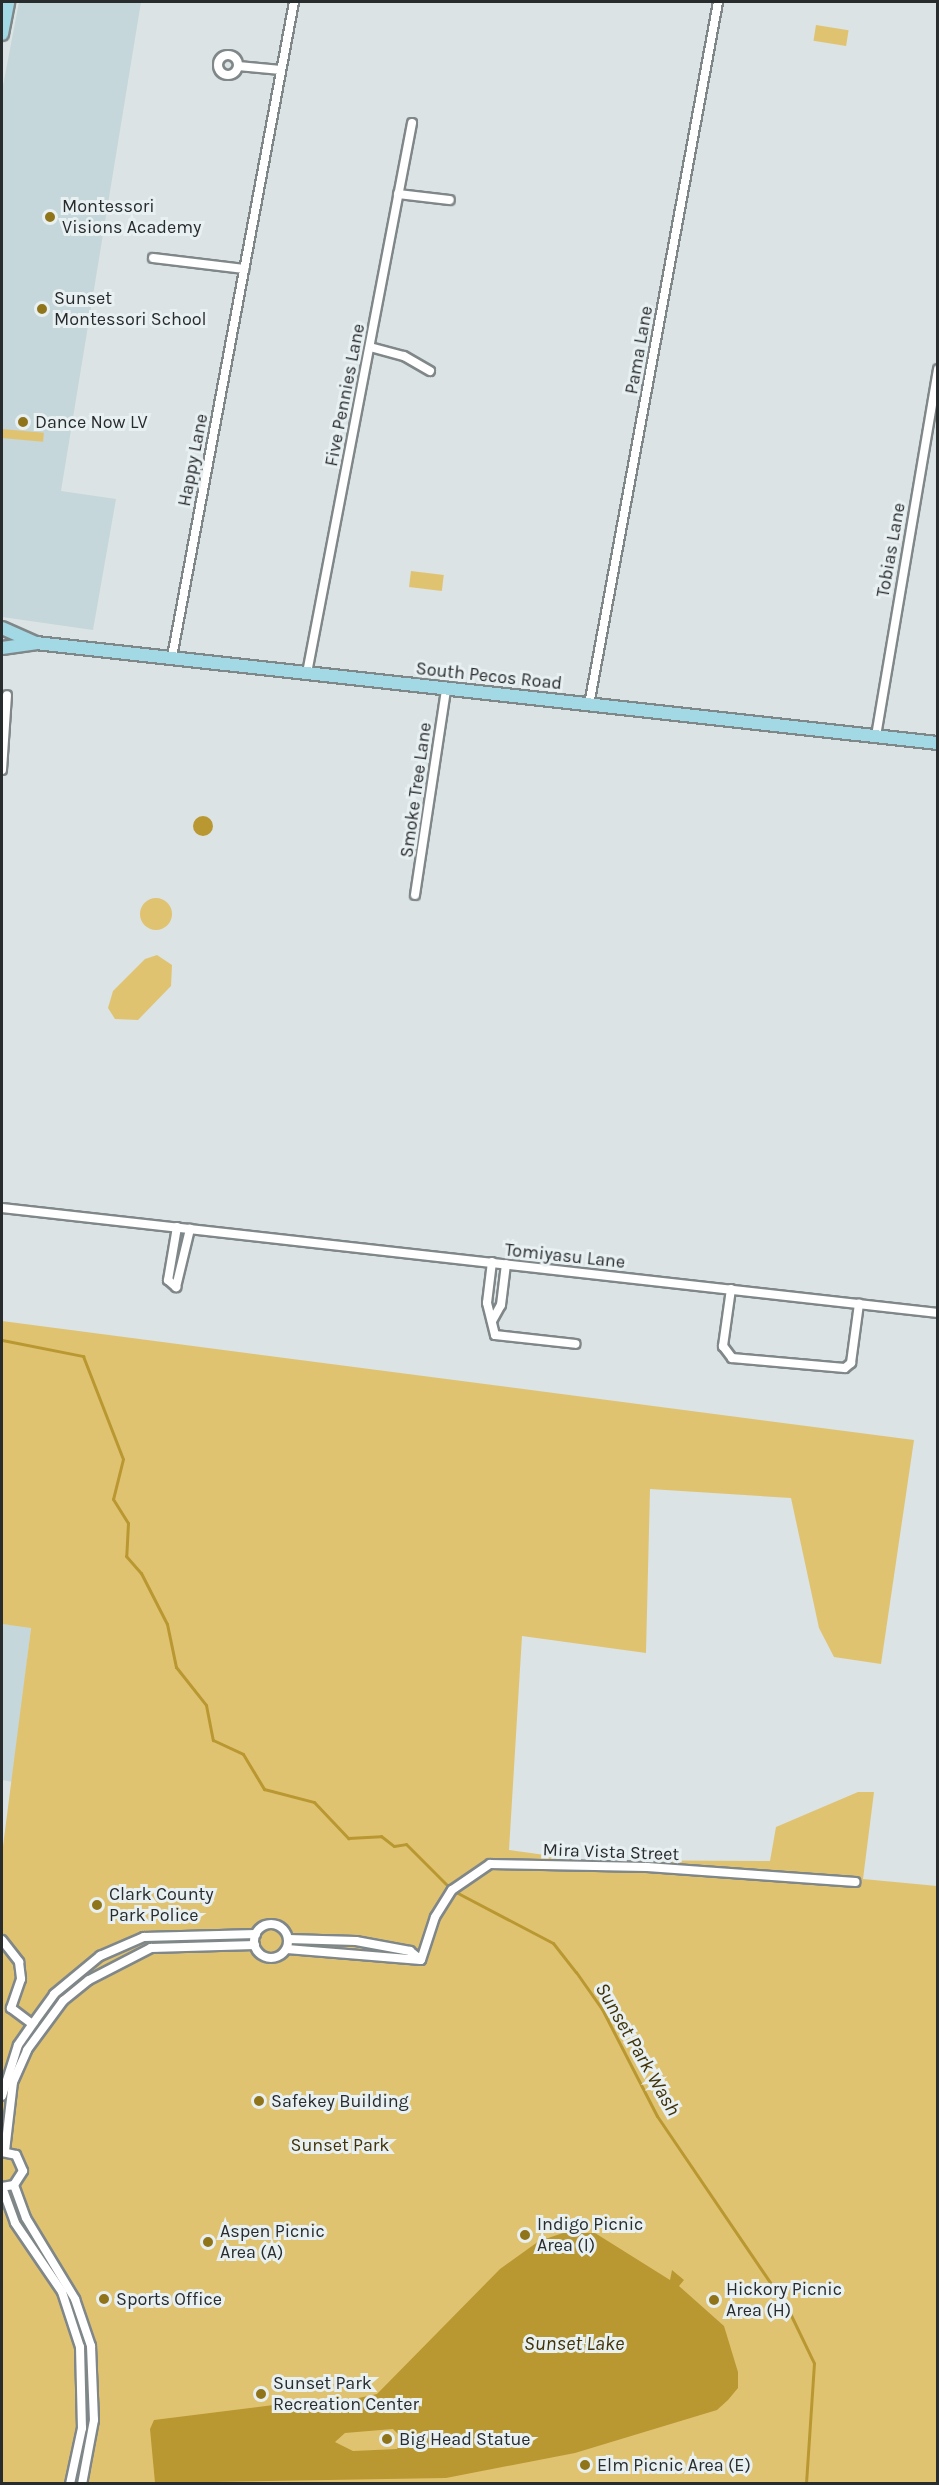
<!DOCTYPE html>
<style>
body{margin:0}
#map{position:relative;width:939px;height:2485px;overflow:hidden;background:#dbe3e5;font-family:Karla,sans-serif}
div>[style]{position:absolute}
.built>*{inset:0;background:#c5d7da}
.green>*{inset:0;background:#e0c371;transform-origin:0 0}
.round{border-radius:50%}
.water>*{inset:0;background:#b99831}
.stream>*{height:3px;margin:-1.5px;padding:0 1.5px;transform-origin:1.5px;border-radius:1.5px;background:#b99831}
.roads{filter:drop-shadow(2px 0 #808789) drop-shadow(-2px 0 #808789) drop-shadow(0 2px #808789) drop-shadow(0 -2px #808789)}
.minor>*{height:8px;margin:-4px;padding:0 4px;transform-origin:4px;border-radius:4px;background:#fff}
.minor>.ring{margin:-4px;padding:0;box-sizing:content-box;background:none;border:8px solid #fff;border-radius:50%}
.primary>*{height:12px;margin:-6px;padding:0 6px;transform-origin:6px;border-radius:6px;background:#a2d9e5}
.dots>*{width:16px;height:16px;translate:-50% -50%;box-sizing:border-box;border:3px solid #e8f0f2;border-radius:50%}
span{translate:-50% -50%;white-space:nowrap;text-align:center;line-height:1.15;-webkit-text-stroke:6px #e8f0f2;paint-order:stroke}
.poi-label{font-size:18px;color:#292c2d}
.left{translate:0 -50%;text-align:left}
.street-label{font-size:18px;color:#292c2d}
.park-label{font-size:18px;color:#413307}
.water-label{font-size:20px;color:#413307;font-style:italic}
.frame{position:absolute;inset:0;border:3px solid #292c2d;pointer-events:none}
</style>
<div id="map">
<div class="built">
<i style="clip-path:polygon(19px 2px,141px 2px,61px 491px,116px 499px,93px 630px,2px 617px,2px 91px)"></i>
<i style="clip-path:polygon(2px 1624px,31px 1627px,13px 1782px,2px 1780px)"></i>
</div>
<div class="green">
<i style="left:816px;top:25px;width:33px;height:16px;rotate:9deg"></i>
<i style="left:2px;top:429px;width:42px;height:9px;rotate:5deg"></i>
<i style="left:411px;top:571px;width:33px;height:16px;rotate:7deg"></i>
<i class="round" style="left:140px;top:898px;width:32px;height:32px"></i>
<i style="clip-path:polygon(157px 955px,172px 965px,171px 986px,138px 1020px,115px 1019px,108px 1008px,113px 991px,145px 959px)"></i>
<i style="clip-path:polygon(2px 1321px,914px 1440px,881px 1664px,834px 1657px,819px 1628px,791px 1498px,650px 1489px,646px 1653px,522px 1636px,509px 1850px,581px 1860px,770px 1861px,776px 1827px,858px 1792px,874px 1792px,863px 1879px,937px 1886px,937px 2483px,2px 2483px,2px 1854px,31px 1628px,2px 1624px)"></i>
</div>
<div class="water">
<i class="round" style="left:193px;top:816px;width:20px;height:20px"></i>
<i style="clip-path:polygon(evenodd,563px 2233px,595px 2233px,670px 2280px,672px 2270px,684px 2280px,679px 2286px,724px 2326px,738px 2372px,738px 2388px,728px 2400px,717px 2410px,575px 2453px,446px 2478px,155px 2483px,150px 2429px,154px 2420px,305px 2401px,331px 2404px,377px 2394px,500px 2269px,539px 2241px,563px 2233px,393px 2429px,402px 2438px,397px 2449px,353px 2451px,335px 2442px,345px 2433px,393px 2429px)"></i>
</div>
<div class="stream">
<i style="left:2px;top:1340px;width:83px;rotate:11.2deg"></i>
<i style="left:83px;top:1356px;width:110px;rotate:68.8deg"></i>
<i style="left:123px;top:1459px;width:41px;rotate:104deg"></i>
<i style="left:113px;top:1499px;width:28px;rotate:58deg"></i>
<i style="left:128px;top:1523px;width:33px;rotate:93deg"></i>
<i style="left:126px;top:1556px;width:23px;rotate:49deg"></i>
<i style="left:141px;top:1573px;width:57px;rotate:63deg"></i>
<i style="left:167px;top:1624px;width:44px;rotate:78.2deg"></i>
<i style="left:176px;top:1667px;width:48px;rotate:51.7deg"></i>
<i style="left:206px;top:1705px;width:36px;rotate:79deg"></i>
<i style="left:213px;top:1740px;width:33px;rotate:25deg"></i>
<i style="left:243px;top:1754px;width:41px;rotate:59deg"></i>
<i style="left:264px;top:1789px;width:52px;rotate:14.6deg"></i>
<i style="left:314px;top:1802px;width:50px;rotate:46.6deg"></i>
<i style="left:348px;top:1838px;width:33px;rotate:-3deg"></i>
<i style="left:381px;top:1836px;width:16px;rotate:38deg"></i>
<i style="left:394px;top:1846px;width:12px;rotate:-9deg"></i>
<i style="left:406px;top:1844px;width:65px;rotate:45deg"></i>
<i style="left:452px;top:1890px;width:114px;rotate:27.7deg"></i>
<i style="left:553px;top:1943px;width:37px;rotate:52deg"></i>
<i style="left:576px;top:1972px;width:45px;rotate:54.9deg"></i>
<i style="left:602px;top:2009px;width:120px;rotate:62.8deg"></i>
<i style="left:657px;top:2116px;width:231px;rotate:55.8deg"></i>
<i style="left:787px;top:2307px;width:62px;rotate:64.3deg"></i>
<i style="left:814px;top:2363px;width:121px;rotate:93.8deg"></i>
</div>
<div class="roads">
<div class="minor">
<i class="ring" style="left:218px;top:55px;width:12px;height:12px"></i>
<i style="left:238px;top:66px;width:43px;rotate:5.3deg"></i>
<i style="left:398px;top:194px;width:52px;rotate:6.6deg"></i>
<i style="left:153px;top:258px;width:92px;rotate:6.9deg"></i>
<i style="left:370px;top:347px;width:35px;rotate:15deg"></i>
<i style="left:404px;top:356px;width:30px;rotate:30deg"></i>
<i style="left:172px;top:657px;width:666px;rotate:-79.45deg"></i>
<i style="left:307px;top:673px;width:560px;rotate:-79.19deg"></i>
<i style="left:589px;top:705px;width:715px;rotate:-79.6deg"></i>
<i style="left:876px;top:736px;width:372px;rotate:-80.4deg"></i>
<i style="left:2px;top:770px;width:75px;rotate:-86.2deg"></i>
<i style="left:415px;top:895px;width:208px;rotate:-81.4deg"></i>
<i style="left:2px;top:1208px;width:942px;rotate:6.4deg"></i>
<i style="left:177px;top:1227px;width:54px;rotate:99.6deg"></i>
<i style="left:168px;top:1280px;width:11px;rotate:41deg"></i>
<i style="left:176px;top:1287px;width:60px;rotate:-76.4deg"></i>
<i style="left:492px;top:1262px;width:41px;rotate:97deg"></i>
<i style="left:487px;top:1303px;width:33px;rotate:76deg"></i>
<i style="left:495px;top:1335px;width:81px;rotate:6.3deg"></i>
<i style="left:731px;top:1289px;width:58px;rotate:98deg"></i>
<i style="left:723px;top:1346px;width:15px;rotate:53deg"></i>
<i style="left:732px;top:1358px;width:113px;rotate:5.1deg"></i>
<i style="left:845px;top:1368px;width:8px;rotate:-40deg"></i>
<i style="left:851px;top:1363px;width:60px;rotate:-82.3deg"></i>
<i style="left:492px;top:1321px;width:18px;rotate:-61deg"></i>
<i style="left:501px;top:1305px;width:41px;rotate:-83deg"></i>
<i class="ring" style="left:254px;top:1924px;width:26px;height:26px"></i>
<i style="left:288px;top:1939px;width:68px;rotate:1.7deg"></i>
<i style="left:356px;top:1941px;width:55px;rotate:10.5deg"></i>
<i style="left:410px;top:1951px;width:14px;rotate:39deg"></i>
<i style="left:2px;top:1940px;width:28px;rotate:52deg"></i>
<i style="left:19px;top:1962px;width:17px;rotate:83deg"></i>
<i style="left:21px;top:1979px;width:31px;rotate:109deg"></i>
<i style="left:11px;top:2008px;width:26px;rotate:37deg"></i>
<i style="left:287px;top:1949px;width:134px;rotate:4.7deg"></i>
<i style="left:421px;top:1960px;width:45px;rotate:-72deg"></i>
<i style="left:435px;top:1917px;width:32px;rotate:-58deg"></i>
<i style="left:452px;top:1890px;width:46px;rotate:-34.4deg"></i>
<i style="left:490px;top:1864px;width:157px;rotate:1.1deg"></i>
<i style="left:647px;top:1867px;width:209px;rotate:4.1deg"></i>
<i style="left:2px;top:2096px;width:53px;rotate:-72.6deg"></i>
<i style="left:18px;top:2045px;width:28px;rotate:-55deg"></i>
<i style="left:34px;top:2022px;width:34px;rotate:-54deg"></i>
<i style="left:54px;top:1994px;width:60px;rotate:-39.6deg"></i>
<i style="left:100px;top:1956px;width:48px;rotate:-23.4deg"></i>
<i style="left:144px;top:1937px;width:112px;rotate:-1.5deg"></i>
<i style="left:5px;top:2151px;width:69px;rotate:-83.4deg"></i>
<i style="left:13px;top:2082px;width:35px;rotate:-66deg"></i>
<i style="left:27px;top:2050px;width:61px;rotate:-53.7deg"></i>
<i style="left:63px;top:2001px;width:33px;rotate:-39deg"></i>
<i style="left:89px;top:1980px;width:70px;rotate:-27.3deg"></i>
<i style="left:151px;top:1948px;width:104px;rotate:-1.7deg"></i>
<i style="left:2px;top:2152px;width:14px;rotate:12deg"></i>
<i style="left:16px;top:2155px;width:17px;rotate:66deg"></i>
<i style="left:23px;top:2171px;width:17px;rotate:123deg"></i>
<i style="left:14px;top:2185px;width:12px;rotate:171deg"></i>
<i style="left:14px;top:2185px;width:35px;rotate:70deg"></i>
<i style="left:26px;top:2218px;width:95px;rotate:58.8deg"></i>
<i style="left:75px;top:2299px;width:50px;rotate:71.2deg"></i>
<i style="left:91px;top:2346px;width:74px;rotate:87.7deg"></i>
<i style="left:94px;top:2420px;width:65px;rotate:100.6deg"></i>
<i style="left:2px;top:2187px;width:38px;rotate:70deg"></i>
<i style="left:15px;top:2223px;width:83px;rotate:55.7deg"></i>
<i style="left:62px;top:2292px;width:58px;rotate:71.9deg"></i>
<i style="left:80px;top:2347px;width:81px;rotate:88.6deg"></i>
<i style="left:82px;top:2428px;width:57px;rotate:102.1deg"></i>
</div>
<div class="primary">
<i style="left:2px;top:34px;width:33px;rotate:-79deg"></i>
<i style="left:2px;top:628px;width:37px;rotate:24deg"></i>
<i style="left:2px;top:648px;width:34px;rotate:-8deg"></i>
<i style="left:36px;top:643px;width:908px;rotate:6.33deg"></i>
</div>
</div>
<div class="dots">
<i style="left:50px;top:217px;background:#90741a"></i>
<i style="left:42px;top:309px;background:#90741a"></i>
<i style="left:23px;top:422px;background:#90741a"></i>
<i style="left:97px;top:1905px;background:#90741a"></i>
<i style="left:259px;top:2101px;background:#90741a"></i>
<i style="left:525px;top:2235px;background:#90741a"></i>
<i style="left:208px;top:2242px;background:#90741a"></i>
<i style="left:104px;top:2299px;background:#90741a"></i>
<i style="left:714px;top:2300px;background:#90741a"></i>
<i style="left:261px;top:2394px;background:#90741a"></i>
<i style="left:387px;top:2439px;background:#90741a"></i>
<i style="left:585px;top:2465px;background:#90741a"></i>
</div>
<div class="poi-label">
<span class="left" style="left:62px;top:217px">Montessori<br>Visions Academy</span>
<span class="left" style="left:54px;top:309px">Sunset<br>Montessori School</span>
<span class="left" style="left:35px;top:422px">Dance Now LV</span>
<span class="left" style="left:109px;top:1905px">Clark County<br>Park Police</span>
<span class="left" style="left:271px;top:2101px">Safekey Building</span>
<span class="left" style="left:537px;top:2235px">Indigo Picnic<br>Area (I)</span>
<span class="left" style="left:220px;top:2242px">Aspen Picnic<br>Area (A)</span>
<span class="left" style="left:726px;top:2300px">Hickory Picnic<br>Area (H)</span>
<span class="left" style="left:116px;top:2299px">Sports Office</span>
<span class="left" style="left:273px;top:2394px">Sunset Park<br>Recreation Center</span>
<span class="left" style="left:399px;top:2439px">Big Head Statue</span>
<span class="left" style="left:597px;top:2465px">Elm Picnic Area (E)</span>
</div>
<div class="street-label">
<span style="left:639px;top:350px;rotate:-80deg">Pama Lane</span>
<span style="left:345px;top:395px;rotate:-79deg">Five Pennies Lane</span>
<span style="left:193px;top:460px;rotate:-79deg">Happy Lane</span>
<span style="left:891px;top:550px;rotate:-80deg">Tobias Lane</span>
<span style="left:489px;top:676px;rotate:6deg">South Pecos Road</span>
<span style="left:416px;top:790px;rotate:-82deg">Smoke Tree Lane</span>
<span style="left:565px;top:1256px;rotate:6deg">Tomiyasu Lane</span>
<span style="left:611px;top:1852px;rotate:2deg">Mira Vista Street</span>
</div>
<div class="park-label">
<span style="left:340px;top:2145px">Sunset Park</span>
</div>
<div class="water-label">
<span style="left:638px;top:2049px;rotate:60deg">Sunset Park Wash</span>
<span style="left:574px;top:2343px">Sunset Lake</span>
</div>
<div class="frame"></div>
</div>
